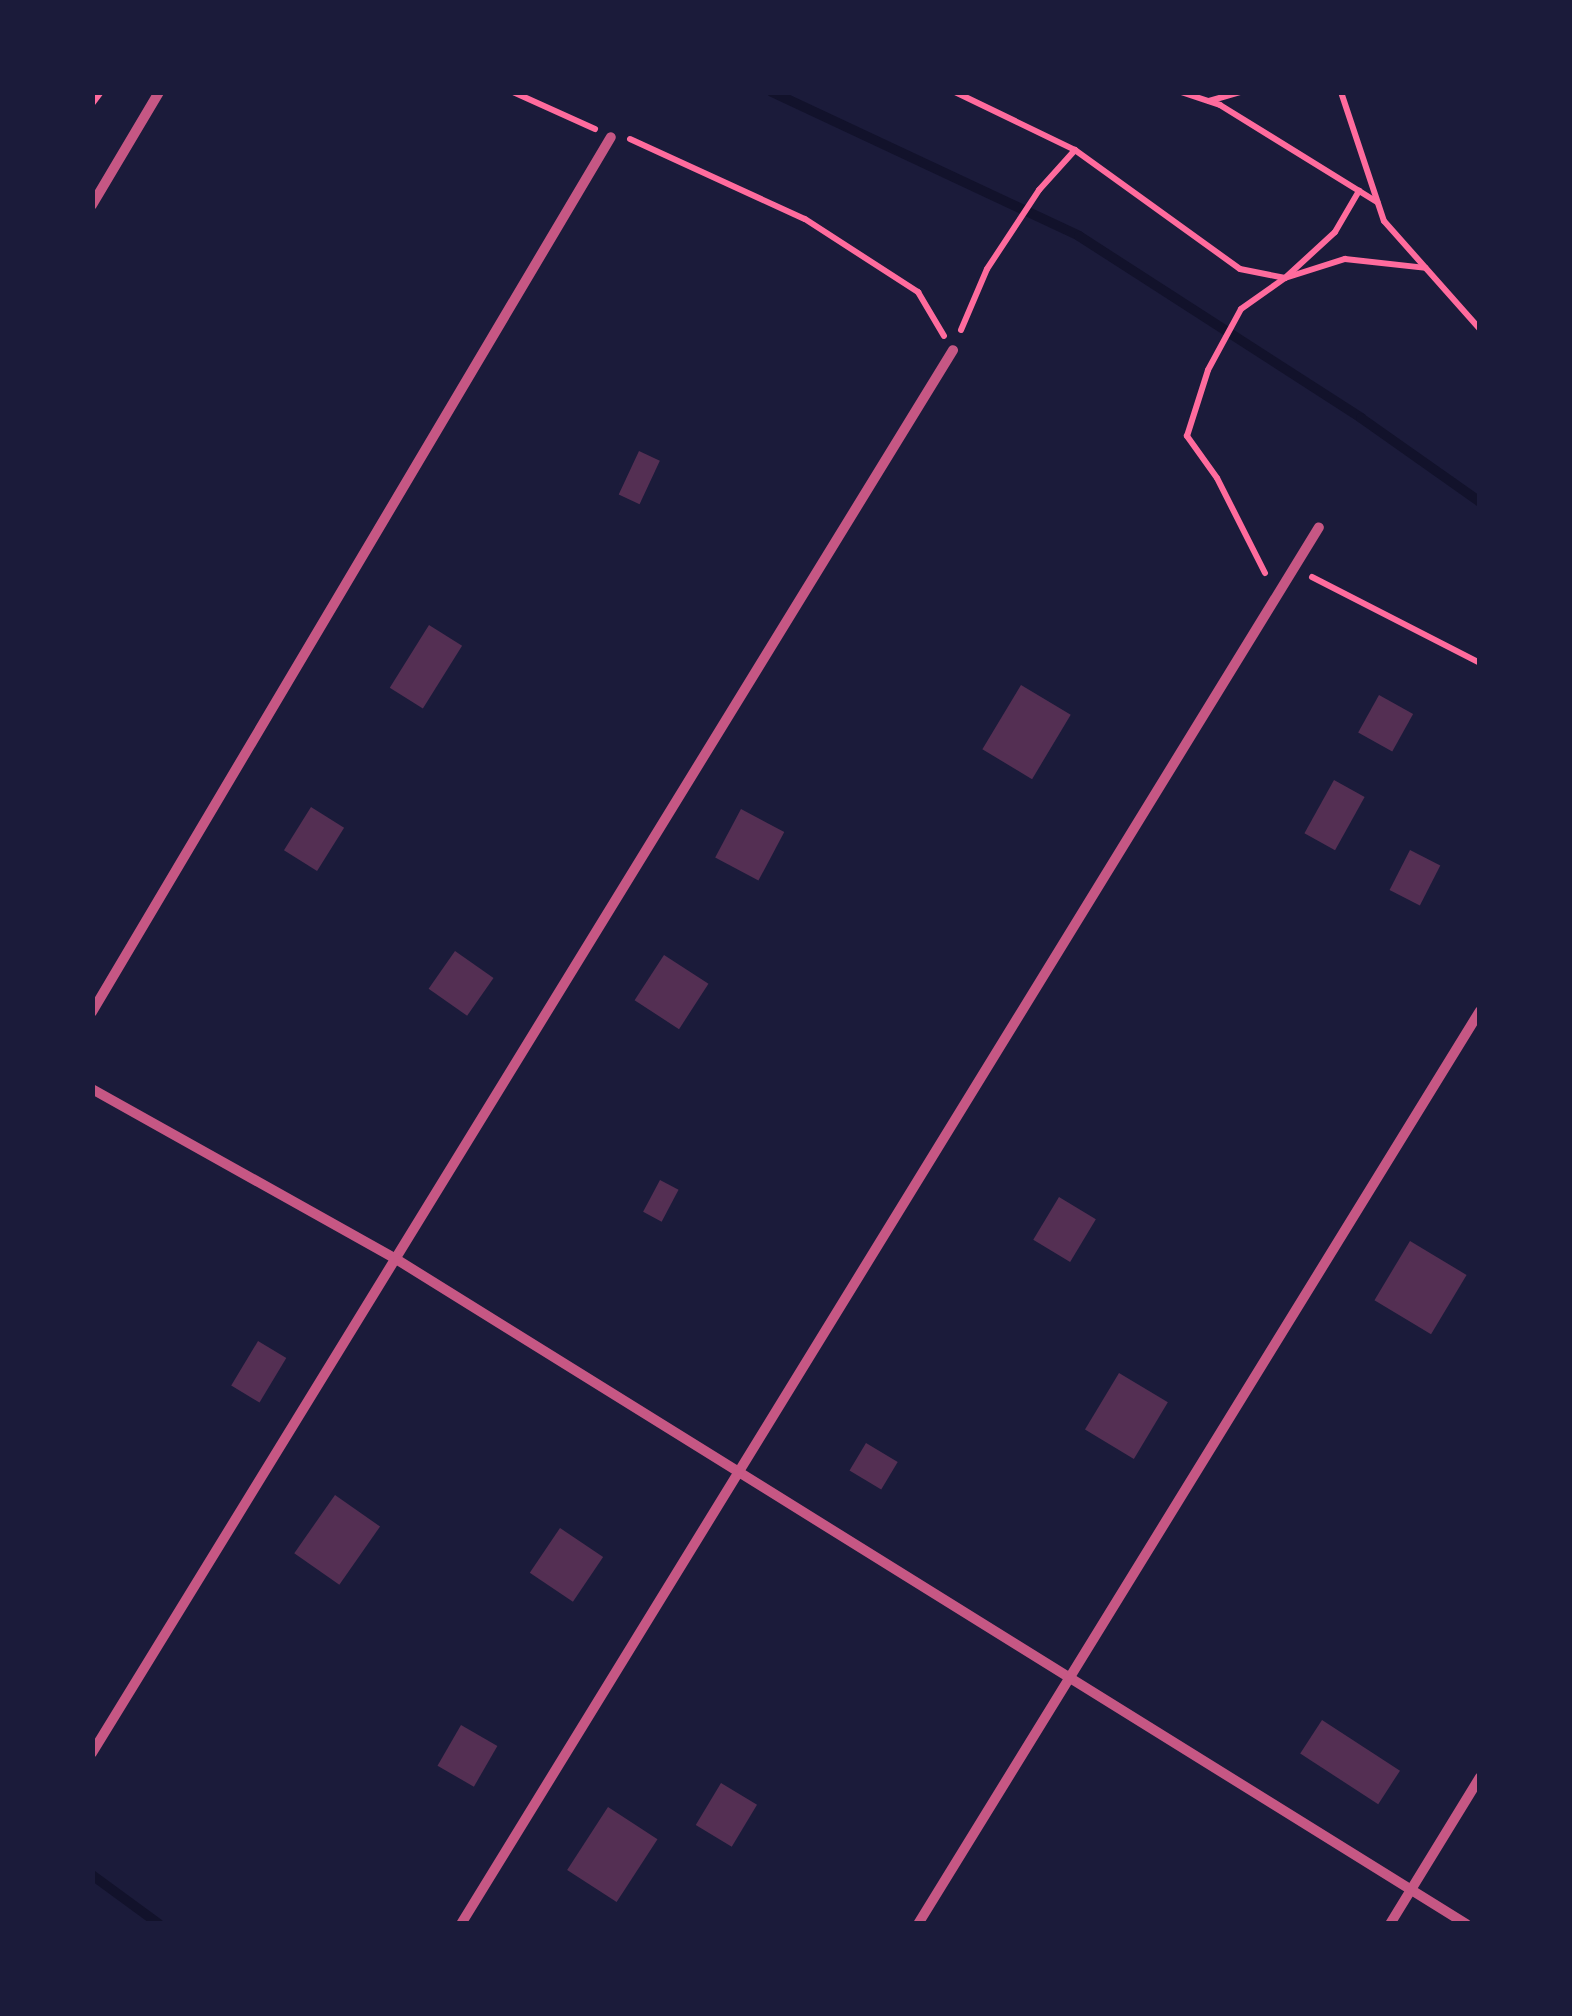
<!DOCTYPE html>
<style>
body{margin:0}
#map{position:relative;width:1572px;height:2016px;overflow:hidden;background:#1b1b3a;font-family:"IBM Plex Sans",sans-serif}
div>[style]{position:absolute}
.stream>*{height:10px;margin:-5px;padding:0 5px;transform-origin:5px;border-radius:5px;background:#12122b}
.building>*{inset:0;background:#542f53;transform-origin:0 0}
.path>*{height:6px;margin:-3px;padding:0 3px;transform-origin:3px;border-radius:3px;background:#ff6b9d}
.minor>*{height:10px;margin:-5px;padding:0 5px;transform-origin:5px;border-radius:5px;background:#c65784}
span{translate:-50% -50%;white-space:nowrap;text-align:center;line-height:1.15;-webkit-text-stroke:10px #1b1b3a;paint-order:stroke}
.frame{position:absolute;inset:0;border:95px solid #1b1b3a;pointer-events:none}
</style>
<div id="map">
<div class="stream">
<i style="left:772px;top:92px;width:339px;rotate:25.1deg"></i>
<i style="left:1079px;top:236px;width:336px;rotate:32.8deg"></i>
<i style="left:1361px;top:418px;width:146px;rotate:35.2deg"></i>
<i style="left:92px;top:1875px;width:83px;rotate:36.2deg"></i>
</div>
<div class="building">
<i style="left:639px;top:451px;width:23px;height:48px;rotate:25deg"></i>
<i style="left:429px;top:625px;width:39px;height:74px;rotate:32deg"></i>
<i style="left:1021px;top:685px;width:58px;height:75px;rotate:31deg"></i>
<i style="left:1379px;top:695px;width:39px;height:43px;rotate:29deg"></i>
<i style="left:1334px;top:780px;width:35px;height:61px;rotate:29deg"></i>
<i style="left:311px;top:807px;width:39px;height:51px;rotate:32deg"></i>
<i style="left:741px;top:809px;width:49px;height:55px;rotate:28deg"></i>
<i style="left:1410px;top:850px;width:34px;height:45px;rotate:27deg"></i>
<i style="left:455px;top:951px;width:47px;height:46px;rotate:35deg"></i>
<i style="left:664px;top:955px;width:53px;height:54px;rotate:33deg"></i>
<i style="left:660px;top:1180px;width:21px;height:36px;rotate:28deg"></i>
<i style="left:1059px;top:1197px;width:43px;height:50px;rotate:31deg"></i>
<i style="left:1410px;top:1241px;width:66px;height:69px;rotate:31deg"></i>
<i style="left:258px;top:1341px;width:33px;height:52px;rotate:31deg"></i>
<i style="left:1119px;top:1373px;width:57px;height:66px;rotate:31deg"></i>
<i style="left:866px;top:1443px;width:37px;height:32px;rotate:31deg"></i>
<i style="left:335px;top:1495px;width:55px;height:71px;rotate:35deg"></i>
<i style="left:560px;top:1528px;width:52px;height:54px;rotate:34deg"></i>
<i style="left:1322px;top:1720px;width:93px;height:40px;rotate:33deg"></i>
<i style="left:461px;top:1725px;width:42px;height:47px;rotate:30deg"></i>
<i style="left:721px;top:1783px;width:42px;height:49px;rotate:31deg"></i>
<i style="left:608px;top:1807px;width:59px;height:75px;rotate:33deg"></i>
</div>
<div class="path">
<i style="left:513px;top:92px;width:90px;rotate:24.3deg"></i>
<i style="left:955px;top:92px;width:133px;rotate:25.8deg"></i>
<i style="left:1075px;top:150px;width:203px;rotate:35.8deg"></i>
<i style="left:1240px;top:269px;width:46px;rotate:11.3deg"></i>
<i style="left:1285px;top:278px;width:63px;rotate:-17.6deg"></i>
<i style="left:1345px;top:259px;width:81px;rotate:6.3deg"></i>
<i style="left:1181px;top:92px;width:41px;rotate:18.4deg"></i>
<i style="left:1220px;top:105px;width:185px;rotate:31.7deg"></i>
<i style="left:1341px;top:92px;width:136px;rotate:71.6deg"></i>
<i style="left:1384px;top:221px;width:144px;rotate:48.4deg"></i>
<i style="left:1209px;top:101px;width:33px;rotate:-16deg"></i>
<i style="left:92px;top:104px;width:15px;rotate:-53deg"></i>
<i style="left:630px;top:139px;width:192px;rotate:24.6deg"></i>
<i style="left:805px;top:219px;width:135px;rotate:32.9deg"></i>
<i style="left:918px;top:292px;width:51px;rotate:59.4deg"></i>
<i style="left:961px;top:330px;width:66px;rotate:-66.9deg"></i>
<i style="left:987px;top:269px;width:95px;rotate:-56.6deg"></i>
<i style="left:1039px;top:190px;width:54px;rotate:-48deg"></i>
<i style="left:1265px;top:573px;width:106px;rotate:-116.8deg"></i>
<i style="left:1217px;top:478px;width:52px;rotate:-125.5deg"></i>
<i style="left:1187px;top:436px;width:69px;rotate:-72.3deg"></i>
<i style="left:1208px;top:370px;width:69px;rotate:-61.6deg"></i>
<i style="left:1241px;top:309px;width:54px;rotate:-35.2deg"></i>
<i style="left:1285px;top:278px;width:68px;rotate:-42.6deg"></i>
<i style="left:1335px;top:232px;width:48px;rotate:-59.7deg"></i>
<i style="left:1312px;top:577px;width:189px;rotate:27.1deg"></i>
</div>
<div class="minor">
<i style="left:92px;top:205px;width:131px;rotate:-59.3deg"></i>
<i style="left:92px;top:1012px;width:1017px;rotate:-59.33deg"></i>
<i style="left:92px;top:1089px;width:348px;rotate:29.2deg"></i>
<i style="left:396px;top:1259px;width:1260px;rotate:31.86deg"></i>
<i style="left:92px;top:1753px;width:1646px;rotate:-58.46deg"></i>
<i style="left:461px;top:1924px;width:1639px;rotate:-58.44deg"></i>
<i style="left:918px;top:1924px;width:1072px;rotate:-58.39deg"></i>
<i style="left:1390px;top:1924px;width:172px;rotate:-58.5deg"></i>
</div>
<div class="frame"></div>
</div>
